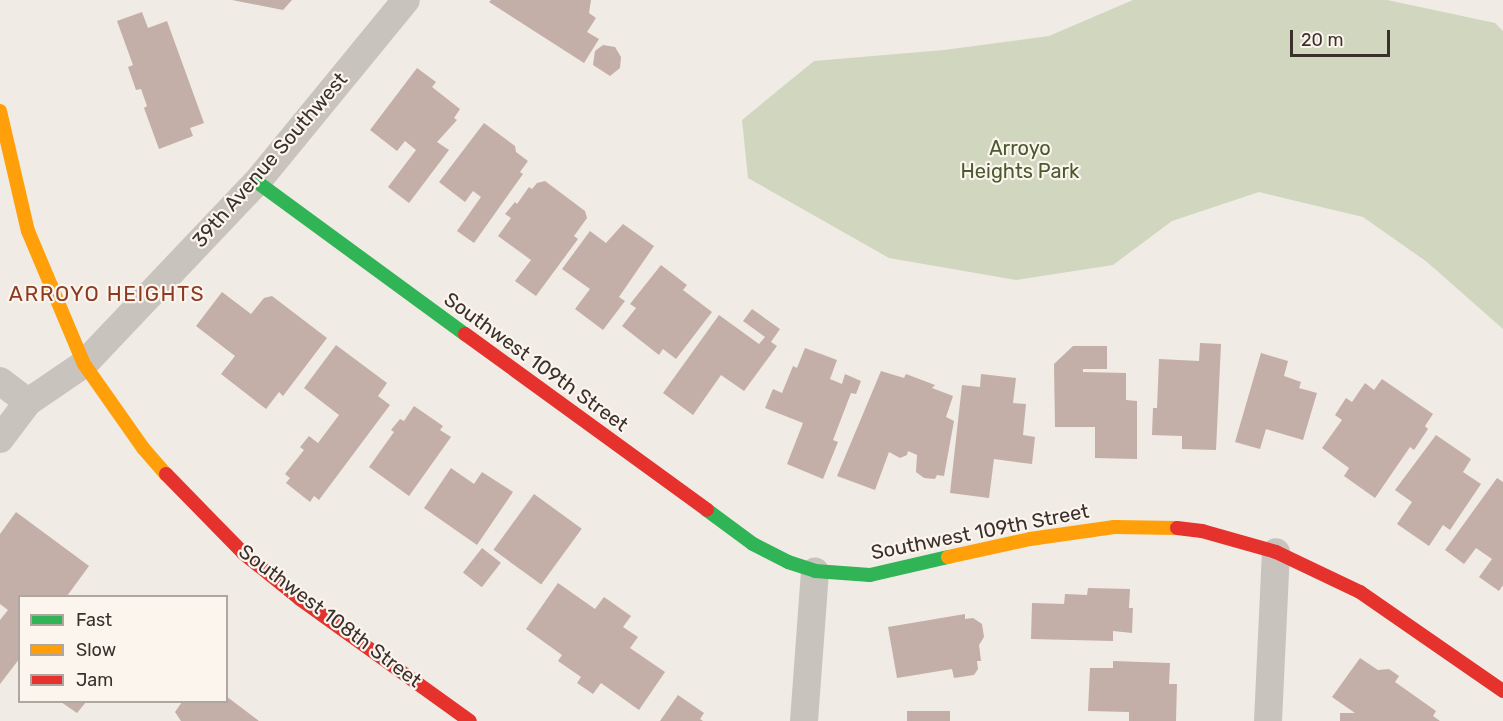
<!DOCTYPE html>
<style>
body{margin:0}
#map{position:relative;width:1503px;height:721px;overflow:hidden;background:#f0ebe5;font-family:Rubik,sans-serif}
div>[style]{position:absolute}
.green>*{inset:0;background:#d1d6bf}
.building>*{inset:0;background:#c3afa7;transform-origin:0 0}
.street>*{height:28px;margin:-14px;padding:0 14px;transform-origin:14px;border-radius:14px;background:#c9c3be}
.fast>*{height:14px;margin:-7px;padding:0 7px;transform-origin:7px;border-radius:7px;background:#30b455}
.slow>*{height:14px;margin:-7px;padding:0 7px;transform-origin:7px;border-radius:7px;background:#ff9f0a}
.jam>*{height:14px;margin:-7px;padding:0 7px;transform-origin:7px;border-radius:7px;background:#e5322d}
span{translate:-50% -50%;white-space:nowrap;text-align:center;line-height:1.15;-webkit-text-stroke:4.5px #fbf5ee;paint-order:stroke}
.park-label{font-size:20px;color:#4a5a2e}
.street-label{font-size:20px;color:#3b302b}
.neighbourhood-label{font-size:21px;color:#8c3b22;letter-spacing:1.5px}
.legend{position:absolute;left:18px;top:595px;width:210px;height:108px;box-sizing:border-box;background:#fbf5ee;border:2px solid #aea6a0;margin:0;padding:8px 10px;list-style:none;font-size:18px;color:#3b302b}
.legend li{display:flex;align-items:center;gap:12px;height:30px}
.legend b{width:30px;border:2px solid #aea6a0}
.scale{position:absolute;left:1290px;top:30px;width:100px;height:27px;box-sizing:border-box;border:3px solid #3b302b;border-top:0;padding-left:8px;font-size:18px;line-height:21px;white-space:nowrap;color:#3b302b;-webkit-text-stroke:4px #fbf5ee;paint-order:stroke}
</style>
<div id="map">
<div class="green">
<i style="clip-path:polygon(1133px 0,1387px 0,1495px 23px,1503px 31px,1503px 329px,1427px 262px,1363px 217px,1259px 192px,1172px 221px,1113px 265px,1016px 280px,889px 258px,748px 178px,742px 120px,814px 61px,944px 50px,1049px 36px)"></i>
</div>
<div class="building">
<i style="clip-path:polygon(232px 0,292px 0,283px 10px)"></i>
<i style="clip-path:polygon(491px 0,591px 0,589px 13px,596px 18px,587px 32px,599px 39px,584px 63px,489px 2px)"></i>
<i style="clip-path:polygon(142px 12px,148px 28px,167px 21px,204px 123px,190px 128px,193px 136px,159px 149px,144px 108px,147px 106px,141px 89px,136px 90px,128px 67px,133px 65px,117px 21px)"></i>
<i style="clip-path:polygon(603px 45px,615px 47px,621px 57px,620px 68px,610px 76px,593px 65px,595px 51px)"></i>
<i style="clip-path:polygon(417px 68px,436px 82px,432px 87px,460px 109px,454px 118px,457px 120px,437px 142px,449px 150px,409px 203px,388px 187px,416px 150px,405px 141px,397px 151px,370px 130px)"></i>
<i style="clip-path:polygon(484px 123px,515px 146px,516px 152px,528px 161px,520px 172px,523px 174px,474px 243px,457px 231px,481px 197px,473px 191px,465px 202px,439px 182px)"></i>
<i style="clip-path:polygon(545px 181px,585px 211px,587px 218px,574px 236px,578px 239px,536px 296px,515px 281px,531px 260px,498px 236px,511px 218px,505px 214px,515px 202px,517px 204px,529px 187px,532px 189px,537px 183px)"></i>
<i style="clip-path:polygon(623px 224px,654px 246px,619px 297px,625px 301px,603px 330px,575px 309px,590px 289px,562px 269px,590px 231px,606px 243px)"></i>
<i style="clip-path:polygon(661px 265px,687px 285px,683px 290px,712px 312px,676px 359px,663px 349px,659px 355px,622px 326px,636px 308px,630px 304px)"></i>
<i style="clip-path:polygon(222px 292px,251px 314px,264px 298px,272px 296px,327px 338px,283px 396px,279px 392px,266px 409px,221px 374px,235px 356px,196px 326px)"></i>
<i style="clip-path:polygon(752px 309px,780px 329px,771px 342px,777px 346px,744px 391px,721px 375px,693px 415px,663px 393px,719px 315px,759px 344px,765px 337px,743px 321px)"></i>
<i style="clip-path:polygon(1200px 343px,1221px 344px,1216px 450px,1182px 449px,1182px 436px,1152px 435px,1153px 408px,1157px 408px,1159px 359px,1199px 361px)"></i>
<i style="clip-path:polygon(336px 345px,387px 383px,378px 396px,390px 405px,319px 500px,314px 496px,310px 502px,286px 483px,290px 478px,285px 474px,304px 450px,300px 447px,309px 436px,318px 443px,339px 415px,304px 388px)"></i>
<i style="clip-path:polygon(1073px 346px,1107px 346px,1107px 369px,1083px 369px,1083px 372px,1126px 373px,1126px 400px,1137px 401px,1137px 459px,1095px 458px,1095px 427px,1055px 427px,1054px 364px)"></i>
<i style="clip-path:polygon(805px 348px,837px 360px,830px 379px,842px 384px,845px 374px,861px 381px,856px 394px,851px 393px,833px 440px,838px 442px,823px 479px,787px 464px,803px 423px,765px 408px,773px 389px,782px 393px,793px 366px,797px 368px)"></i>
<i style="clip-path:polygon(1261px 353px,1288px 361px,1284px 376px,1301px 382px,1299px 388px,1317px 393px,1303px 440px,1266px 429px,1260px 449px,1235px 442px)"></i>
<i style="clip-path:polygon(881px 371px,904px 378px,906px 374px,935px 385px,932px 388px,953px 396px,946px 417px,954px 421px,944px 476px,937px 475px,935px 479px,924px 478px,916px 472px,917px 455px,908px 451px,907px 455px,900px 458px,889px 452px,875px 490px,837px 476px)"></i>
<i style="clip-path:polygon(981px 374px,1016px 378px,1013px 403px,1026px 404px,1023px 435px,1035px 437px,1032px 464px,994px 459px,989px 498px,950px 493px,962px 385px,980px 387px)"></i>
<i style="clip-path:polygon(1382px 379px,1433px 414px,1425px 426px,1428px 429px,1414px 450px,1410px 447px,1375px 498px,1344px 476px,1349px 468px,1322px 448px,1342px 420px,1335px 415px,1346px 398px,1352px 402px,1365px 383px,1374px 390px)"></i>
<i style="clip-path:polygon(414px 406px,443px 426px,440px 430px,451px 437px,409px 496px,369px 467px,394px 432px,391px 430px,400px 419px,404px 421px)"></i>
<i style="clip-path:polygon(1436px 435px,1471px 459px,1463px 472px,1481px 484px,1450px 530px,1443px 525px,1429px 546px,1397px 524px,1412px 502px,1395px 490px)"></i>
<i style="clip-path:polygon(451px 468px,474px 484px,482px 472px,513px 492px,477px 545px,424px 508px)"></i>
<i style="clip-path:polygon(1497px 478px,1503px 482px,1503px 585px,1499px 591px,1479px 577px,1492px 559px,1476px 548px,1464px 564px,1445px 550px)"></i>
<i style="left:534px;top:494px;width:59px;height:69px;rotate:36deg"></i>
<i style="clip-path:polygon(16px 512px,89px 566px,67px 596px,20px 596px,20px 658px,0 684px,0 620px,8px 610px,0 604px,0 534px)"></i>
<i style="left:482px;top:548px;width:24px;height:31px;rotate:38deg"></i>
<i style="clip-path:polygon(558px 583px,595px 609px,604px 597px,631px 616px,623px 627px,638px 637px,630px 648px,665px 672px,639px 710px,601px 683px,593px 694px,577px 683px,581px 677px,558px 661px,562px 655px,526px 629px)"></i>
<i style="clip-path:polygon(1088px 588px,1130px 589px,1129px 608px,1133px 608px,1132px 633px,1113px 631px,1113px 641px,1031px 639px,1032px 603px,1064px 604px,1065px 594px,1087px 595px)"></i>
<i style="clip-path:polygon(965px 614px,965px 619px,973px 618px,982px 624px,984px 637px,979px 645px,981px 661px,977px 661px,978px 669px,974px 675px,954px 678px,952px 669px,897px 678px,888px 627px)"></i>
<i style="clip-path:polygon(1360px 658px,1378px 670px,1389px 669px,1399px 676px,1395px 682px,1436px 711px,1433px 716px,1440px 721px,1340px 721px,1340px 713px,1355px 713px,1332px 697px)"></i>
<i style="clip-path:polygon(1113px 661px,1170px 663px,1169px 684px,1177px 684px,1176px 721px,1129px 721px,1129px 712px,1088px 711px,1090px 668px,1113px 668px)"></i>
<i style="clip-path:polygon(678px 695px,704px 713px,700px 719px,703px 721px,660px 721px)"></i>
<i style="clip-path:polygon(226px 696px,259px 721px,181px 721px,175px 712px,182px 702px,226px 702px)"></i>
<i style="clip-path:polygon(61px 702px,86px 702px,77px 713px)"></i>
<i style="left:907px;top:711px;width:43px;height:10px"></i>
</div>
<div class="street">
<i style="left:0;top:381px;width:35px;rotate:37deg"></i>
<i style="left:0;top:439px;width:46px;rotate:-52.9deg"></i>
<i style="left:28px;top:402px;width:68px;rotate:-34.2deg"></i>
<i style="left:84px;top:364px;width:251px;rotate:-46.5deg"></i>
<i style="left:257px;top:182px;width:235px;rotate:-50.7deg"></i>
<i style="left:804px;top:721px;width:150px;rotate:-85.8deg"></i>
<i style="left:1268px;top:721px;width:169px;rotate:-87.3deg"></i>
</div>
<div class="fast">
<i style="left:257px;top:182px;width:258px;rotate:36.2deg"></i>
<i style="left:707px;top:510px;width:57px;rotate:36.5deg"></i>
<i style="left:753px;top:544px;width:39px;rotate:27deg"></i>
<i style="left:788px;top:562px;width:28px;rotate:18deg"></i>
<i style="left:815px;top:571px;width:55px;rotate:4.2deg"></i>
<i style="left:870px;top:575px;width:80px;rotate:-13deg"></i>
</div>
<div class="slow">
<i style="left:0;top:111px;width:123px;rotate:76.9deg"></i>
<i style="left:28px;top:231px;width:144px;rotate:67.2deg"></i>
<i style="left:84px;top:364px;width:103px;rotate:54.9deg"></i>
<i style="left:143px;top:448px;width:35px;rotate:49deg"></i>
<i style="left:948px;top:557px;width:84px;rotate:-12.4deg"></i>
<i style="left:1030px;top:539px;width:85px;rotate:-8.1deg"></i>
<i style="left:1114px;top:527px;width:63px;rotate:0.9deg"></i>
</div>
<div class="jam">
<i style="left:465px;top:334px;width:299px;rotate:36deg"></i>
<i style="left:166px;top:474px;width:110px;rotate:45.7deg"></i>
<i style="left:243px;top:553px;width:73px;rotate:38.9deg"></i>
<i style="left:300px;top:599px;width:209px;rotate:35.7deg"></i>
<i style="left:1177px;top:528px;width:25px;rotate:7deg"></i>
<i style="left:1202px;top:531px;width:77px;rotate:15.8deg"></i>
<i style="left:1276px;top:552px;width:93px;rotate:25.5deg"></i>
<i style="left:1360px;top:592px;width:174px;rotate:34.7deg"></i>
</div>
<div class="park-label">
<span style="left:1020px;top:160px">Arroyo<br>Heights Park</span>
</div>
<div class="street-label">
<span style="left:270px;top:160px;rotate:-49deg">39th Avenue Southwest</span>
<span style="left:536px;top:362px;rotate:36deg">Southwest 109th Street</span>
<span style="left:980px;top:532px;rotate:-11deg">Southwest 109th Street</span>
<span style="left:330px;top:616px;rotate:37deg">Southwest 108th Street</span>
</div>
<div class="neighbourhood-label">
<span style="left:107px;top:294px">ARROYO HEIGHTS</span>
</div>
<ul class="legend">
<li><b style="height:8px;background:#30b455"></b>Fast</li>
<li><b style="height:8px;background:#ff9f0a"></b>Slow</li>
<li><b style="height:8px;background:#e5322d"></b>Jam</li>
</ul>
<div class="scale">20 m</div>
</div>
